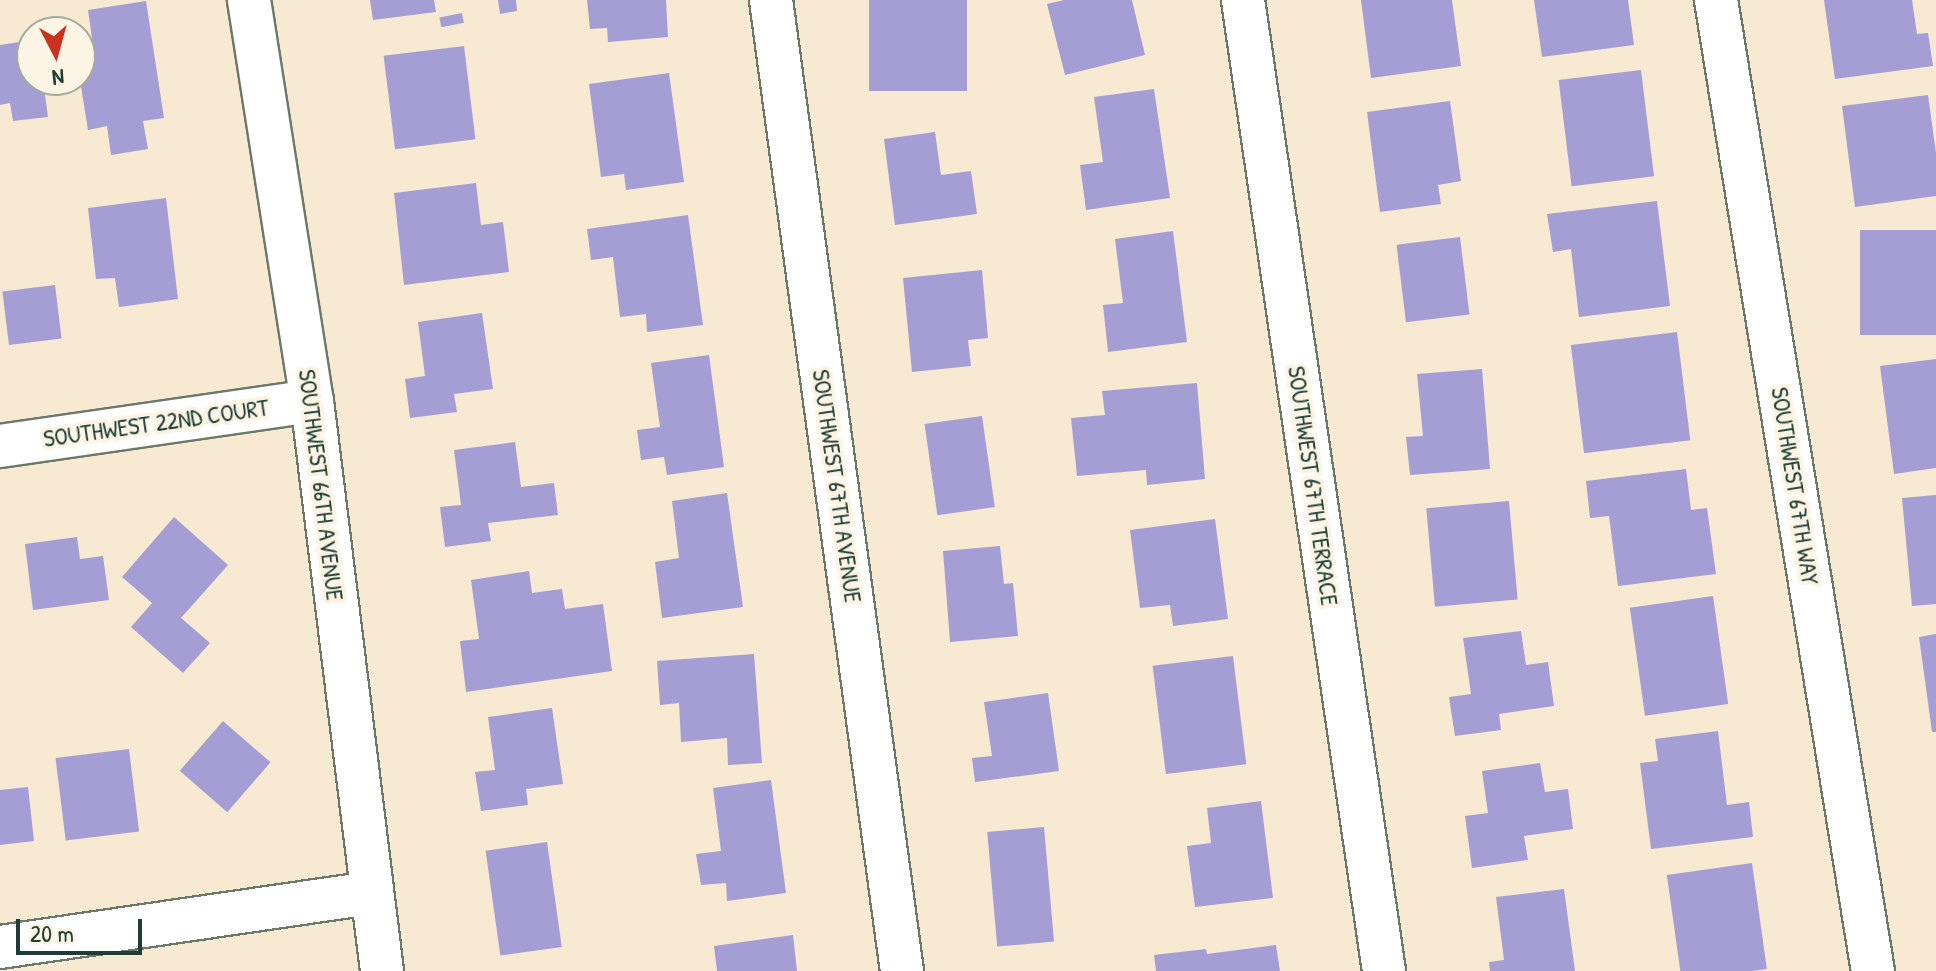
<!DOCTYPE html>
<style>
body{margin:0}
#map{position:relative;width:1936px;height:971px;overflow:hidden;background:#f8e9d2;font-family:"Patrick Hand",sans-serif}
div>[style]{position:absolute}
.building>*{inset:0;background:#a59ed4;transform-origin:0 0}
.roads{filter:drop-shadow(2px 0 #6b796b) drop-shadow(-2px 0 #6b796b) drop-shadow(0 2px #6b796b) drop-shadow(0 -2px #6b796b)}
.minor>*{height:42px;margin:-21px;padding:0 21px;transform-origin:21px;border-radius:21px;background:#fff}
span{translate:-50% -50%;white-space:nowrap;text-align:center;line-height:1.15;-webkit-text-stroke:8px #fcf5e5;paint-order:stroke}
.street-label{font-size:24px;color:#1f3d34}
.north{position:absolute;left:16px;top:16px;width:80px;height:80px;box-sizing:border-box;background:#fcf5e5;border:2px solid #a4ab9e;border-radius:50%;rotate:174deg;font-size:22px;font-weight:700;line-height:32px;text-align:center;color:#1f3d34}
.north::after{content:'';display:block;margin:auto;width:28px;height:36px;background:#c8321e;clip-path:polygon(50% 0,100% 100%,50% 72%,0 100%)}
.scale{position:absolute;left:16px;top:919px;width:126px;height:36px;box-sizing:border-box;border:4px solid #1f3d34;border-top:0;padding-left:10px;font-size:24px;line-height:28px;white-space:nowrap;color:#1f3d34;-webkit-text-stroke:6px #fcf5e5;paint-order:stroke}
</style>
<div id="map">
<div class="building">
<i style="clip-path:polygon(370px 0,434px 0,436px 12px,373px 20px)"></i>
<i style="clip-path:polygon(498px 0,516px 0,517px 11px,500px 14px)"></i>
<i style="clip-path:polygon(587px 0,666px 0,668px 37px,608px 42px,607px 28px,590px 29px)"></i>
<i style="left:869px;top:0;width:98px;height:91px"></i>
<i style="clip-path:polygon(1064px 0,1132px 0,1145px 55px,1065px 75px,1047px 4px)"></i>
<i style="clip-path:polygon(1361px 0,1452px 0,1461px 66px,1371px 78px)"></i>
<i style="clip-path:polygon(1534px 0,1628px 0,1634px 45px,1542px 57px)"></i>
<i style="clip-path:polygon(1824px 0,1912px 0,1917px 34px,1928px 33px,1933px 66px,1835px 79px)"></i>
<i style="clip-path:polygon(146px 1px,164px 118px,143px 121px,148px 149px,111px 155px,107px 126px,88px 130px,80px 80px,80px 47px,93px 45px,88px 10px)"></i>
<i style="left:462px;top:13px;width:10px;height:23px;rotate:79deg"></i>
<i style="clip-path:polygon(32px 40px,32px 80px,43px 80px,48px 117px,13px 121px,10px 103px,0 105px,0 45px)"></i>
<i style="left:464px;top:46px;width:94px;height:81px;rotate:83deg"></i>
<i style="left:1641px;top:70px;width:107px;height:83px;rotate:83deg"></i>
<i style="clip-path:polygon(669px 73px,684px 182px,626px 190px,624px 174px,601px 177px,589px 84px)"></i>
<i style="clip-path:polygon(1154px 89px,1170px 198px,1086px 210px,1080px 165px,1103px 162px,1094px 97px)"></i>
<i style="clip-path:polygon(1928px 95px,1936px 153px,1936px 196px,1855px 207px,1842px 106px)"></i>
<i style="clip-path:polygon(1450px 101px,1461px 181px,1438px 185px,1441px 204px,1380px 212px,1367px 112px)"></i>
<i style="clip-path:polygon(935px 132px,941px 175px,971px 171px,977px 214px,895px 225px,884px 139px)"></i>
<i style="clip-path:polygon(476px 183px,481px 225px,503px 222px,509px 272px,404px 285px,394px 193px)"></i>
<i style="clip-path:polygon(166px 198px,178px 299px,119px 307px,115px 278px,96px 279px,88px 208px)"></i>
<i style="clip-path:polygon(1657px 201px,1670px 306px,1579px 317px,1571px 249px,1553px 252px,1547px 214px)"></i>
<i style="clip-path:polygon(688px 215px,703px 325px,647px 332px,646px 314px,620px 317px,613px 257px,591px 260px,587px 229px)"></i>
<i style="left:1936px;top:230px;width:105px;height:76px;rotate:90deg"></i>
<i style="clip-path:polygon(1173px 231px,1187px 342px,1108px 352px,1103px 305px,1123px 303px,1115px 239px)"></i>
<i style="left:1460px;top:237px;width:78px;height:64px;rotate:83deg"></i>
<i style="clip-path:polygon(982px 270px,988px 338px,968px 340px,971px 366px,912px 372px,903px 278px)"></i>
<i style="left:55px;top:285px;width:54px;height:53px;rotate:83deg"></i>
<i style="clip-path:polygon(482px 313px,493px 389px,454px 394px,457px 412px,410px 418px,405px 379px,425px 376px,418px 322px)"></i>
<i style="left:1677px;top:332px;width:109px;height:107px;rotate:83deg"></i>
<i style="clip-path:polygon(709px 355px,724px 467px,667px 475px,664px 457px,641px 460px,637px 430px,660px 427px,651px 363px)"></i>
<i style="clip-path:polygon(1936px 359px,1936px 468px,1894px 474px,1880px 366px)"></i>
<i style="clip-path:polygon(1482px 369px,1490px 469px,1410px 475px,1406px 437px,1423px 436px,1417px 374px)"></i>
<i style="clip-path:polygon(1197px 383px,1205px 479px,1147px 485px,1146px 470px,1077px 476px,1071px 418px,1105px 415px,1102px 391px)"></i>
<i style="left:982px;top:416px;width:92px;height:58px;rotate:82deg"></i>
<i style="clip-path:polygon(515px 442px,521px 487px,554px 483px,558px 515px,488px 523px,491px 541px,445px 547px,440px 507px,461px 505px,454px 450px)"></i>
<i style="clip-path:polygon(1686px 469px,1691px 510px,1707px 508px,1716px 574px,1618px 586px,1609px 516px,1590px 518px,1586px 481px)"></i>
<i style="clip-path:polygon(727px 493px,743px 607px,662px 618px,655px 562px,679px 558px,672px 501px)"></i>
<i style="clip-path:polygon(1936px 495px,1936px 604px,1912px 606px,1902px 498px)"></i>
<i style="left:1509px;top:501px;width:99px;height:83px;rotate:85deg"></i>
<i style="clip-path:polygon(174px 517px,228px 565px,181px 618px,210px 643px,183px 673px,131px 627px,152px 603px,122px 577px)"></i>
<i style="clip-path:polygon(1215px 519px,1228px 619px,1173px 626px,1170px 605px,1140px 608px,1130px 530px)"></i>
<i style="clip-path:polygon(77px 537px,80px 559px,103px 556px,109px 600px,33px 610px,25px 544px)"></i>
<i style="clip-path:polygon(1000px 546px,1004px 584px,1013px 583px,1018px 636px,950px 642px,943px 551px)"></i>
<i style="clip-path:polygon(529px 571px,532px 593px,562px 589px,565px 609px,603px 604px,612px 671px,466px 692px,460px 641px,479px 639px,471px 580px)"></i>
<i style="left:1713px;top:596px;width:109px;height:84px;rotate:82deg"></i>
<i style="clip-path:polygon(1521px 631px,1526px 665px,1548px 662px,1554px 706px,1499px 714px,1501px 730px,1455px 736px,1449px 697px,1471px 694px,1463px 638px)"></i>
<i style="clip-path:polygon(1936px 634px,1936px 732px,1932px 732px,1919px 637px)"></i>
<i style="clip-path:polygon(754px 654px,762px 763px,728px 765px,727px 738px,681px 742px,679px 703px,660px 705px,657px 661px)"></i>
<i style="left:1233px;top:656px;width:109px;height:81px;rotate:83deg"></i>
<i style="clip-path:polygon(1048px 693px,1059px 771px,975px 782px,972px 758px,992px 756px,984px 702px)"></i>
<i style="clip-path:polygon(552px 708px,563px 784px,526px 789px,528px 805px,481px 811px,475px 772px,495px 770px,488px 717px)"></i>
<i style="left:223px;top:721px;width:63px;height:66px;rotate:41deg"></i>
<i style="clip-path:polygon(1718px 731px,1727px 805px,1749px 802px,1753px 837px,1651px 849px,1640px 763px,1658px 761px,1655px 739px)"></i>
<i style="left:129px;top:749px;width:83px;height:74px;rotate:83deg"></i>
<i style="clip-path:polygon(1540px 763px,1545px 792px,1568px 789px,1573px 829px,1524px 836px,1528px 860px,1472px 868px,1465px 816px,1488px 813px,1482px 771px)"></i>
<i style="clip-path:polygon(771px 780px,786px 893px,727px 901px,726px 883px,701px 885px,696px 854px,721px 851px,713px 788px)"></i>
<i style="clip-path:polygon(28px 787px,34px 841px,0 845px,0 790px)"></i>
<i style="clip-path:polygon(1261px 801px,1273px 898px,1195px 907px,1187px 846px,1211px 843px,1207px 808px)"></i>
<i style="left:1044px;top:827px;width:115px;height:57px;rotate:85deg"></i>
<i style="left:547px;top:842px;width:106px;height:62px;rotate:82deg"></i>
<i style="left:1752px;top:863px;width:107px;height:86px;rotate:82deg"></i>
<i style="clip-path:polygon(1564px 889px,1575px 971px,1490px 971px,1489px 962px,1504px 960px,1496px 897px)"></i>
<i style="clip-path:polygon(793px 935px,797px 971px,717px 971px,714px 946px)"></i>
<i style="clip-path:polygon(1276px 945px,1280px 971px,1156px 971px,1154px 955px,1206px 949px,1207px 954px)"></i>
</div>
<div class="roads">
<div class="minor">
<i style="left:249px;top:0;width:406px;rotate:81.1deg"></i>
<i style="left:312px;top:401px;width:574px;rotate:83deg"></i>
<i style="left:771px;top:0;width:980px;rotate:82.32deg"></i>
<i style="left:1243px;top:0;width:981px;rotate:81.74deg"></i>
<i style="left:1716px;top:0;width:984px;rotate:80.82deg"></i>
<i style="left:0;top:446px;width:315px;rotate:-8.2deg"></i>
<i style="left:0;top:947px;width:376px;rotate:-8.3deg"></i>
</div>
</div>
<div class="street-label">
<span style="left:156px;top:423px;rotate:-8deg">SOUTHWEST 22ND COURT</span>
<span style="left:321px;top:485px;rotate:83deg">SOUTHWEST 66TH AVENUE</span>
<span style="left:837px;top:486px;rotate:82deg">SOUTHWEST 67TH AVENUE</span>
<span style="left:1313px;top:486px;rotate:82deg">SOUTHWEST 67TH TERRACE</span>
<span style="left:1795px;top:486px;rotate:81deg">SOUTHWEST 67TH WAY</span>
</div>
<div class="north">N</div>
<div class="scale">20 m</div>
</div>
